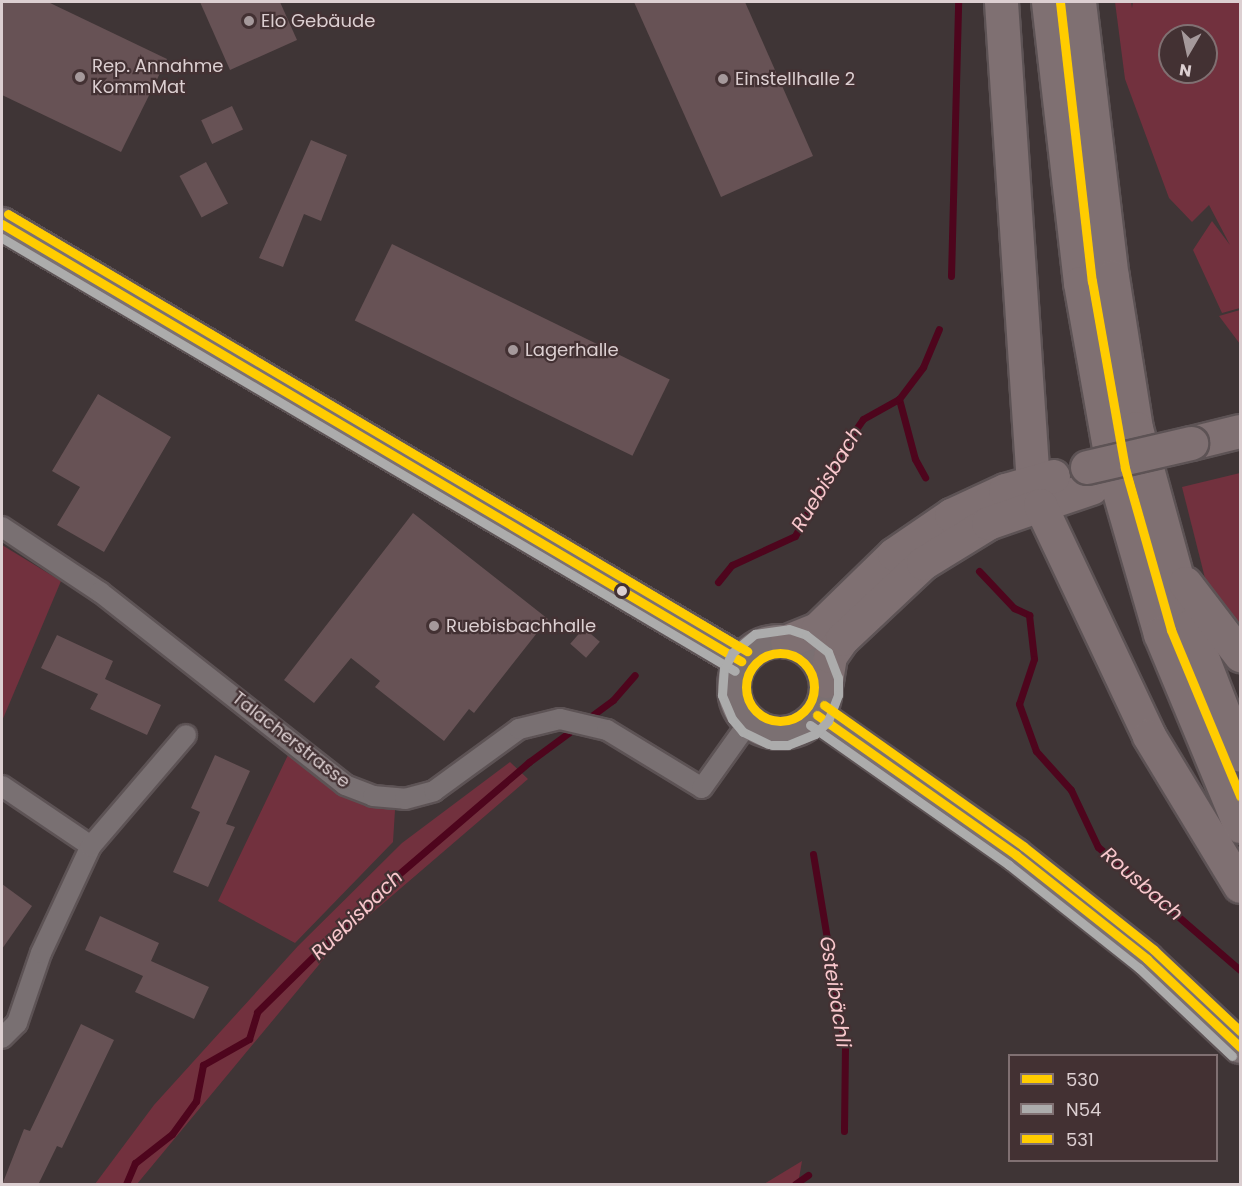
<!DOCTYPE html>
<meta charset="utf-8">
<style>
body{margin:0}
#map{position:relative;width:1242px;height:1186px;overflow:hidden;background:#3f3536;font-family:Poppins,sans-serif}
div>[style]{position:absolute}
.green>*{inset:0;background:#72313e}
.stream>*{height:7px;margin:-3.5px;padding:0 3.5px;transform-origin:3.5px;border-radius:3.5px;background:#4e051d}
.building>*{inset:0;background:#675255;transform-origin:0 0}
.roads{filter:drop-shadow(2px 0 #5d5355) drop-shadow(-2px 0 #5d5355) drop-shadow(0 2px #5d5355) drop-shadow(0 -2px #5d5355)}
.street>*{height:20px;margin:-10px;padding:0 10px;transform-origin:10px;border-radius:10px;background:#797072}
.primary>*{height:32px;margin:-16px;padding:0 16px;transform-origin:16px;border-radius:16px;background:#7b7072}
.primary>.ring{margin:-16px;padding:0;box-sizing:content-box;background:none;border:32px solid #7b7072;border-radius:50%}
.highway>*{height:33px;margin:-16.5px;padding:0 16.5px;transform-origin:16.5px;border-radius:16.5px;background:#7f7072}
.bridges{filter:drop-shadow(2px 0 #5d5355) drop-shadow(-2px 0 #5d5355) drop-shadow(0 2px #5d5355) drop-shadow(0 -2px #5d5355)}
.highway-bridge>*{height:33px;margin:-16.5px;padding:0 16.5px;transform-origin:16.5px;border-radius:16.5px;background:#7f7072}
.bus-1>*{height:9px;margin:-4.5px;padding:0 4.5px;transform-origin:4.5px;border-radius:4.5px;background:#fc0}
.bus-2>*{height:9px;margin:-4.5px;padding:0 4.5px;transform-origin:4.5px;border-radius:4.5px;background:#acacac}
.bus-3>*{height:9px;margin:-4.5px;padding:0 4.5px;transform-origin:4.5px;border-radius:4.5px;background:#fc0}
.bus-3>.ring{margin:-4.5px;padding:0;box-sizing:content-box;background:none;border:9px solid #fc0;border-radius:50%}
.dots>*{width:16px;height:16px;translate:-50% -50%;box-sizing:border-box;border:3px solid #433133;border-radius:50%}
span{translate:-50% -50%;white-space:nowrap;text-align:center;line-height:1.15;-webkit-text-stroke:4.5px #433133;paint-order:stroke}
.poi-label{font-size:18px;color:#dccfd1}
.left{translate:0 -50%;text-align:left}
.street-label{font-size:18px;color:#dccfd1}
.water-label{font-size:20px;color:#f9c8cd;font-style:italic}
.frame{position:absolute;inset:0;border:3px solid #dccfd1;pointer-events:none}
.legend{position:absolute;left:1008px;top:1054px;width:210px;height:108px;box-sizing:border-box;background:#433133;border:2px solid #807072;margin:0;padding:8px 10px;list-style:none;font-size:18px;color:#dccfd1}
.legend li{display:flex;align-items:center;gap:12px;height:30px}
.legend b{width:30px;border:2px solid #807072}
.north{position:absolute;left:1158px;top:24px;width:60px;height:60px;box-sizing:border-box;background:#433133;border:2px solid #807072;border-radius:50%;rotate:189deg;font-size:16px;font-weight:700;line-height:24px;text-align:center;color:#dccfd1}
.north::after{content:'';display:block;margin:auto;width:21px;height:27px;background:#a5999b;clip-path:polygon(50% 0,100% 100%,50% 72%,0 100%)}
</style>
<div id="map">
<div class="green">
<i style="clip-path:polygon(evenodd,1115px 2px,1131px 2px,1132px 8px,1133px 2px,1240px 2px,1240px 308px,1222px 313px,1193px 250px,1212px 221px,1230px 245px,1209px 205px,1192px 222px,1169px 198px,1125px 79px,1115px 2px,1170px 36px,1206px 36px,1206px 72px,1170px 72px,1170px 36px)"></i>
<i style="clip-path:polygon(1240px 310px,1240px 344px,1219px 316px)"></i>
<i style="clip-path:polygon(1240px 473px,1240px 640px,1207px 586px,1182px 487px)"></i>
<i style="clip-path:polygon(2px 545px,61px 581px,2px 721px)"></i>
<i style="clip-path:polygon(288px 755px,339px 794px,371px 807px,395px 810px,393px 842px,295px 943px,218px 901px)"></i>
<i style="clip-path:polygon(510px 762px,528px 779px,337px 943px,137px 1184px,95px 1184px,154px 1105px,298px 946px,402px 843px)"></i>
<i style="clip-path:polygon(802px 1161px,798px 1184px,764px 1184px)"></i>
</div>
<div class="stream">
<i style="left:951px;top:276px;width:274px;rotate:-88.5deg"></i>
<i style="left:899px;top:399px;width:62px;rotate:75.1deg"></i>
<i style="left:915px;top:459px;width:21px;rotate:61deg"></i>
<i style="left:979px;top:571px;width:51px;rotate:46.6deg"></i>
<i style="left:1014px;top:608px;width:17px;rotate:25deg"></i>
<i style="left:1029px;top:615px;width:44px;rotate:83.5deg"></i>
<i style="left:1034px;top:659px;width:47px;rotate:108.4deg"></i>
<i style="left:1019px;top:704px;width:50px;rotate:70.1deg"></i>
<i style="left:1036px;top:751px;width:52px;rotate:48.1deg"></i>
<i style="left:1071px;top:790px;width:63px;rotate:64.7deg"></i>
<i style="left:1098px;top:847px;width:188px;rotate:40.9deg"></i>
<i style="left:718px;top:582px;width:22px;rotate:-51deg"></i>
<i style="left:732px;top:565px;width:69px;rotate:-24.7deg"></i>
<i style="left:795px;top:536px;width:95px;rotate:-61.8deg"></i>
<i style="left:840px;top:452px;width:40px;rotate:-55.1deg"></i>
<i style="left:863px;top:419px;width:41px;rotate:-29.1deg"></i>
<i style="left:899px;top:399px;width:40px;rotate:-53deg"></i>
<i style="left:923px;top:367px;width:41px;rotate:-67.2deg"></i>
<i style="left:813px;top:854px;width:196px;rotate:80.6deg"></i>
<i style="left:845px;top:1047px;width:84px;rotate:90.7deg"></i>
<i style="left:126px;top:1184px;width:23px;rotate:-67deg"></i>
<i style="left:135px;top:1163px;width:47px;rotate:-38.1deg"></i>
<i style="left:172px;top:1134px;width:41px;rotate:-54deg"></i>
<i style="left:196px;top:1101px;width:37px;rotate:-79deg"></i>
<i style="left:203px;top:1065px;width:53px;rotate:-29.5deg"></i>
<i style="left:249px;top:1039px;width:28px;rotate:-73deg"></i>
<i style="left:257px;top:1012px;width:181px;rotate:-44.6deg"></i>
<i style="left:386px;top:885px;width:189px;rotate:-40.7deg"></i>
<i style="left:529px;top:762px;width:104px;rotate:-36.4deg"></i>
<i style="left:613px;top:700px;width:33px;rotate:-49deg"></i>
<i style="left:795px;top:1184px;width:16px;rotate:-35deg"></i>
</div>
<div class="building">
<i style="clip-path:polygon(2px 2px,48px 2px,167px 59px,121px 152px,2px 95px)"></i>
<i style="clip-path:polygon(200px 2px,280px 2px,297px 40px,230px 70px)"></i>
<i style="clip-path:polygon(634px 2px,745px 2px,813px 156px,721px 197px)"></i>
<i style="left:232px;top:106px;width:26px;height:34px;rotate:65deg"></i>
<i style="clip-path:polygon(311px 140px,347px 155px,321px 221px,304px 214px,283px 267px,259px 258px)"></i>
<i style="left:206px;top:162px;width:47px;height:30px;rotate:62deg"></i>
<i style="left:392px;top:244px;width:309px;height:85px;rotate:26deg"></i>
<i style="clip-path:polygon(98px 394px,171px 437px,104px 552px,57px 525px,80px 487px,52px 471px)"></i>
<i style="clip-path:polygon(413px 513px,548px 619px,474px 713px,469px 709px,444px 741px,375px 687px,380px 681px,351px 658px,314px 703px,284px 680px)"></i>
<i style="left:584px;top:628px;width:21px;height:21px;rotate:41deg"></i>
<i style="clip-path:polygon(57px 635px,113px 661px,105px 679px,161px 705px,147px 735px,90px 709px,98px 694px,41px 668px)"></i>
<i style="clip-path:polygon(215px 755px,250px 771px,226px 824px,235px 827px,208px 887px,173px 872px,200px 812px,191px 808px)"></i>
<i style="clip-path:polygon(2px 884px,32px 906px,2px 949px)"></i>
<i style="clip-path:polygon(100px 916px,159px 943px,151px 961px,209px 987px,194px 1019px,135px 992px,143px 976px,85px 950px)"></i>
<i style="clip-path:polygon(81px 1024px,114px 1040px,62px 1148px,57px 1146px,38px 1185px,2px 1185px,24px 1129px,30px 1131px)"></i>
</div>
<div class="roads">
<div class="street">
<i style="left:2px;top:527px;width:118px;rotate:33.6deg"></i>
<i style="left:100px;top:592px;width:312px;rotate:38.2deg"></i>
<i style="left:345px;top:785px;width:30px;rotate:21deg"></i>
<i style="left:373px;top:796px;width:32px;rotate:5deg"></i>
<i style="left:405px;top:799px;width:30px;rotate:-15deg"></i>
<i style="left:434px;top:791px;width:105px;rotate:-36.1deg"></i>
<i style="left:519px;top:729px;width:42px;rotate:-13.7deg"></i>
<i style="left:560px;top:719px;width:48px;rotate:13.2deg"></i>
<i style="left:607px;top:730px;width:111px;rotate:31.4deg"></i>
<i style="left:702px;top:788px;width:81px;rotate:-54.5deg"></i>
<i style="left:2px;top:786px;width:107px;rotate:34deg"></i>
<i style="left:2px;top:1038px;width:21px;rotate:-45deg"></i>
<i style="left:17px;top:1023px;width:74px;rotate:-71.1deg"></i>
<i style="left:41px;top:953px;width:118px;rotate:-65deg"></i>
<i style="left:91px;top:846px;width:146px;rotate:-49.4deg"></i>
</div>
<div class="primary">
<i style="left:2px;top:224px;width:859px;rotate:30.6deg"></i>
<i class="ring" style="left:734px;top:641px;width:60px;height:60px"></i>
<i style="left:817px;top:715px;width:243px;rotate:35.1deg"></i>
<i style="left:1016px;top:855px;width:167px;rotate:38.4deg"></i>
<i style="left:1147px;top:959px;width:128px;rotate:43.4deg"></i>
</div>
<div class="highway">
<i style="left:1001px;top:2px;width:481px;rotate:86.2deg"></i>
<i style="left:1033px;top:482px;width:24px;rotate:73deg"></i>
<i style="left:1040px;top:505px;width:54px;rotate:-18.4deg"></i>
<i style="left:1048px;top:2px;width:283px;rotate:83.5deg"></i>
<i style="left:1080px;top:283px;width:191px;rotate:80deg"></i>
<i style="left:1113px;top:471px;width:170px;rotate:73.9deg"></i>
<i style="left:1160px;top:634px;width:208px;rotate:67.4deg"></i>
<i style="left:1079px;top:2px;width:277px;rotate:83.2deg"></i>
<i style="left:1112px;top:277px;width:153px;rotate:81deg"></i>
<i style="left:1136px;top:428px;width:205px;rotate:74.7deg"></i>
<i style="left:1190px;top:626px;width:138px;rotate:68.8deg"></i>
<i style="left:1191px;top:443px;width:50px;rotate:-13.8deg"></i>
<i style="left:1185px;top:583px;width:91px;rotate:52.6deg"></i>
<i style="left:787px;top:641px;width:32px;rotate:-22deg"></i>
<i style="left:817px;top:629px;width:107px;rotate:-44.2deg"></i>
<i style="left:894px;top:554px;width:69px;rotate:-34.4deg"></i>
<i style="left:951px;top:515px;width:60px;rotate:-24.8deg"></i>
<i style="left:1005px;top:490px;width:50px;rotate:-16.3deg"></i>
<i style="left:826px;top:681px;width:25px;rotate:-81deg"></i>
<i style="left:830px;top:656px;width:21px;rotate:-55deg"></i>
<i style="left:842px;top:639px;width:111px;rotate:-43.2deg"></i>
<i style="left:923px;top:563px;width:76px;rotate:-31.6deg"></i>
<i style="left:988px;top:523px;width:55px;rotate:-19.1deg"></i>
<i style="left:1040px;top:505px;width:255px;rotate:64.7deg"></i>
<i style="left:1149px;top:736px;width:175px;rotate:58.8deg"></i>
</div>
</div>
<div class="bridges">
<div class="highway-bridge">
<i style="left:1087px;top:467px;width:107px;rotate:-13deg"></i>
</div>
</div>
<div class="bus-1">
<i style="left:2px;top:224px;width:859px;rotate:30.6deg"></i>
<i style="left:817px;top:715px;width:243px;rotate:35.1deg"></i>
<i style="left:1016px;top:855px;width:167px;rotate:38.4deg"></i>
<i style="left:1147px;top:959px;width:128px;rotate:43.4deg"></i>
</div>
<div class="bus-2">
<i style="left:2px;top:238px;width:851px;rotate:30.57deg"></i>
<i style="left:810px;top:725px;width:243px;rotate:35.1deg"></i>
<i style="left:1009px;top:865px;width:166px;rotate:38.4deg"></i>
<i style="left:1139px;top:968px;width:128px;rotate:43.4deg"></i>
<i style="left:768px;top:744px;width:28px;rotate:-154deg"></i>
<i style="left:743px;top:732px;width:17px;rotate:-130deg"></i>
<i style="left:732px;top:719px;width:26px;rotate:-113deg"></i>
<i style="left:722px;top:695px;width:26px;rotate:-86deg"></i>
<i style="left:724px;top:669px;width:18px;rotate:-63deg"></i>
<i style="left:732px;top:653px;width:30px;rotate:-40deg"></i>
<i style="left:755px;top:634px;width:34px;rotate:-8deg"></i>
<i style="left:789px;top:629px;width:18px;rotate:19deg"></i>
<i style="left:806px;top:635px;width:28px;rotate:38deg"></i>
<i style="left:828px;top:652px;width:28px;rotate:69deg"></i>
<i style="left:838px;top:678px;width:17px;rotate:90deg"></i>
<i style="left:838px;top:695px;width:28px;rotate:111deg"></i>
<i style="left:828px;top:721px;width:18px;rotate:135deg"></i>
<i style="left:815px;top:734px;width:29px;rotate:158deg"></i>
<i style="left:788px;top:745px;width:16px;rotate:180deg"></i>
</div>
<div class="bus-3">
<i style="left:1060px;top:2px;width:281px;rotate:83.5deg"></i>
<i style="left:1092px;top:281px;width:190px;rotate:80deg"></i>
<i style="left:1125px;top:468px;width:168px;rotate:74.1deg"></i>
<i style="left:1171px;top:630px;width:180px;rotate:67.4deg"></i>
<i style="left:8px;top:214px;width:859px;rotate:30.6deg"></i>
<i class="ring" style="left:746px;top:653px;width:59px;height:59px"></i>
<i style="left:824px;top:705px;width:244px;rotate:35.3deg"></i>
<i style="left:1023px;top:846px;width:167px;rotate:38.4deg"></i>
<i style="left:1154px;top:950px;width:118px;rotate:43.3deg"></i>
</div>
<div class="dots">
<i style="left:249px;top:21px;background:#a5999b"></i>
<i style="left:80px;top:77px;background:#a5999b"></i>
<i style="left:723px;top:79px;background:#a5999b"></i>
<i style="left:513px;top:350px;background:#a5999b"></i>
<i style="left:622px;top:591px;background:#dccfd1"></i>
<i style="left:434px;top:626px;background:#a5999b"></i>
</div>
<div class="poi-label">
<span class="left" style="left:261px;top:21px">Elo Gebäude</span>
<span class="left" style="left:92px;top:77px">Rep. Annahme<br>KommMat</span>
<span class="left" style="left:735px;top:79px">Einstellhalle 2</span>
<span class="left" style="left:525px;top:350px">Lagerhalle</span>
<span class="left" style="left:446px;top:626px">Ruebisbachhalle</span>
</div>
<div class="street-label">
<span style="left:291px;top:740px;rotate:38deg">Talacherstrasse</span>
</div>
<div class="water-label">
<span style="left:827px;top:479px;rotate:-59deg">Ruebisbach</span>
<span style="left:1142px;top:884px;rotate:41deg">Rousbach</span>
<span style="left:357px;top:915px;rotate:-44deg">Ruebisbach</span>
<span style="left:835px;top:992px;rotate:81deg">Gsteibächli</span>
</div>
<div class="frame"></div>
<ul class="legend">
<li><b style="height:8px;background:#fc0"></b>530</li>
<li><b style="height:8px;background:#acacac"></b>N54</li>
<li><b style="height:8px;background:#fc0"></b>531</li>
</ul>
<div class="north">N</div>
</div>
